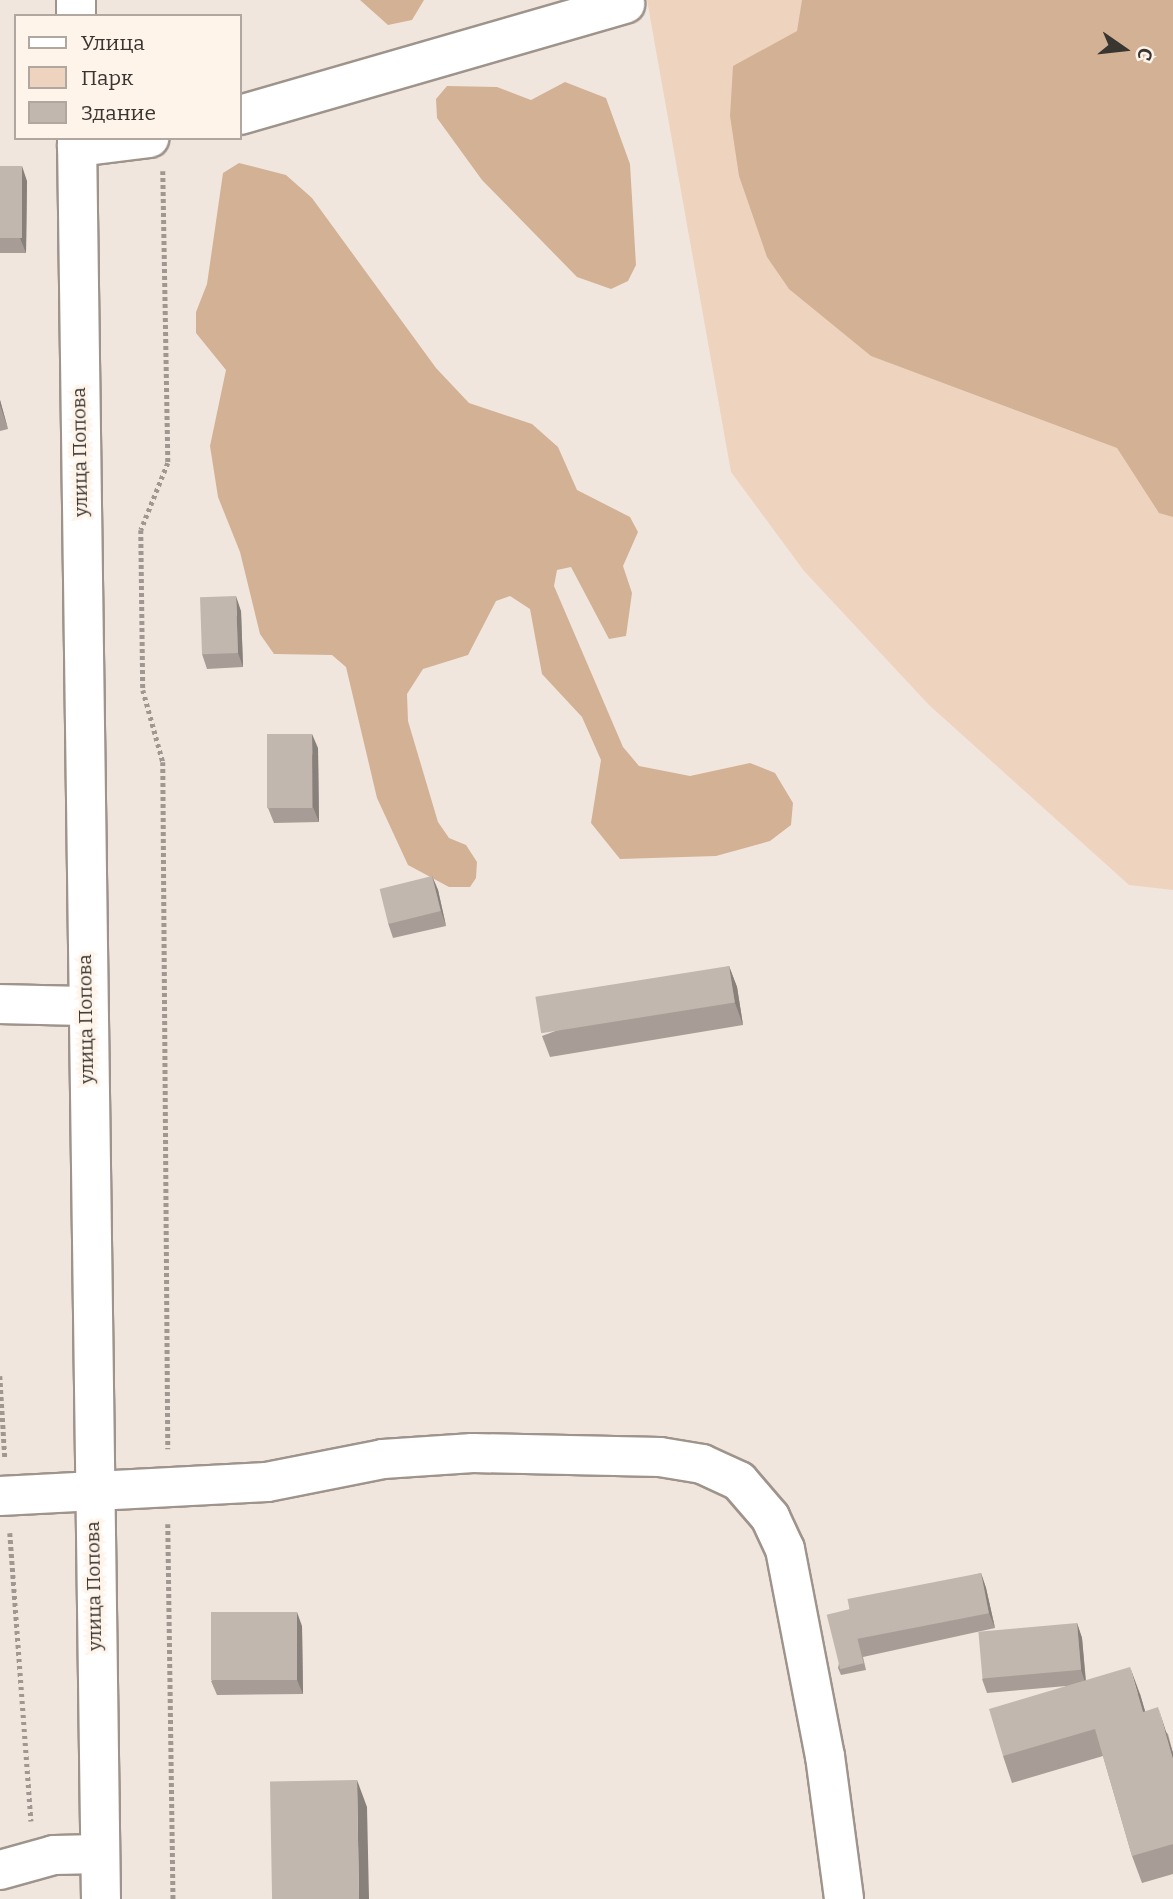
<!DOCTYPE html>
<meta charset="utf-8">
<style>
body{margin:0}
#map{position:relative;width:1173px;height:1899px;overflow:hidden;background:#f1e6dd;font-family:Bitter,serif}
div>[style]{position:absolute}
.green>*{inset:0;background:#eed4bf}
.forest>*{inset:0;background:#d3b195}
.path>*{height:4.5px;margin-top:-2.25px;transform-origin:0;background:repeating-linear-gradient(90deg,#9f9790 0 3.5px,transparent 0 7px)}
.roads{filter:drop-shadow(2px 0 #9e948c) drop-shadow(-2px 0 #9e948c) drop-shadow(0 2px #9e948c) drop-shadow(0 -2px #9e948c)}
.minor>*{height:38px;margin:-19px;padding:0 19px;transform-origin:19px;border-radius:19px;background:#fff}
.major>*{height:38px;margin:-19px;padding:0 19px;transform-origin:19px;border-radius:19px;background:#fff}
.wall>*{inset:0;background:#a79d96}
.shaded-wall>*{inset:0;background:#88807a}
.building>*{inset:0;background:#c2b7af;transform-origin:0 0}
span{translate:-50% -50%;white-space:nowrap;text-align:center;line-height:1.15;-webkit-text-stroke:6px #fff4ea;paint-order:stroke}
.street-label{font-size:19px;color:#393531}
.legend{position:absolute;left:14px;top:14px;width:228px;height:126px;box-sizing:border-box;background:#fff4ea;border:2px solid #b0a8a0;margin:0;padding:9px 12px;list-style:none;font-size:21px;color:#393531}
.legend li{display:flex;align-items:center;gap:14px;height:35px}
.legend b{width:35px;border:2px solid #b0a8a0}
.north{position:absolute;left:1089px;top:14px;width:70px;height:70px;-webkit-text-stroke:5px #fff4ea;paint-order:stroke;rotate:104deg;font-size:19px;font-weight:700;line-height:28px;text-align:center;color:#393531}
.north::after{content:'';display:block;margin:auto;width:24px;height:32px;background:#393531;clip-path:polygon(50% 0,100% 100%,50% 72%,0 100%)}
</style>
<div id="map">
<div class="green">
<i style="clip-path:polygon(647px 0,1173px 0,1173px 890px,1129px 885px,929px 705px,804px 571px,731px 472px)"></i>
</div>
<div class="forest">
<i style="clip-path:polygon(360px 0,424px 0,412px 20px,388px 25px)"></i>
<i style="clip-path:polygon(802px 0,1173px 0,1173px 517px,1159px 513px,1117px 448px,871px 356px,789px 289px,767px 257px,739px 176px,730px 116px,733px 66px,797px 31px)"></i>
<i style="clip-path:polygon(565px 82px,606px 98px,630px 164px,636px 265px,628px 281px,611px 289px,577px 277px,482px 180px,437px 118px,436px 99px,447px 86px,497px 87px,531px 100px)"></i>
<i style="clip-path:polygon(239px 163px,286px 175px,312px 198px,436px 368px,469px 403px,532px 424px,558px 447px,577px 490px,630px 517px,638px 532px,623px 566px,632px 593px,626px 636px,609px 639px,571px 567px,557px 570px,554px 586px,623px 747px,639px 766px,690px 776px,750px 763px,775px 773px,793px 803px,791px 825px,770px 841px,716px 856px,620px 859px,591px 823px,601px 760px,582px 717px,542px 674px,530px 609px,510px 596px,496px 601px,468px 655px,423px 669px,407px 694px,408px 721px,438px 822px,449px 838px,466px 845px,477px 862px,476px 878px,470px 887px,449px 887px,408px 865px,377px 798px,346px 667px,332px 655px,274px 654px,260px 634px,240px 552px,218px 497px,210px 446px,226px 370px,196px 333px,196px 312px,207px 284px,223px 173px)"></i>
</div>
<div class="path">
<i style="left:163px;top:171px;width:292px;rotate:89deg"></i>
<i style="left:168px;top:463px;width:72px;rotate:111.9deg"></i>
<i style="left:141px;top:530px;width:160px;rotate:89.3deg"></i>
<i style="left:143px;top:690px;width:75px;rotate:74.5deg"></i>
<i style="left:163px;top:762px;width:687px;rotate:89.58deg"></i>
<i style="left:0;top:1376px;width:82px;rotate:86.5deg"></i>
<i style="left:168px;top:1524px;width:375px;rotate:89.2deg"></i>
<i style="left:10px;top:1533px;width:289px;rotate:85.8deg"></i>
</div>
<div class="roads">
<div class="minor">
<i style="left:240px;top:115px;width:401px;rotate:-16.1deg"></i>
<i style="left:77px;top:147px;width:73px;rotate:-7.1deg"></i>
<i style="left:0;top:1004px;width:86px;rotate:1.3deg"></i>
<i style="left:0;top:1496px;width:267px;rotate:-3deg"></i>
<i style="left:267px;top:1482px;width:118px;rotate:-11.2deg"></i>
<i style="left:383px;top:1459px;width:90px;rotate:-3.8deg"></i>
<i style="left:473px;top:1453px;width:187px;rotate:1.2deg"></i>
<i style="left:660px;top:1457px;width:43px;rotate:9.5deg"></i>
<i style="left:702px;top:1464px;width:41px;rotate:24.7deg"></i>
<i style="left:739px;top:1481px;width:48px;rotate:49.3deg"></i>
<i style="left:770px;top:1517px;width:35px;rotate:65deg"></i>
<i style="left:785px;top:1549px;width:211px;rotate:79.1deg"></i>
<i style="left:825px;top:1756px;width:144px;rotate:82.4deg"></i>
<i style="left:0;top:1870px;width:56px;rotate:-15.5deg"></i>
<i style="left:54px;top:1855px;width:46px;rotate:-1.2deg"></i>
</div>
<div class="major">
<i style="left:76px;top:0;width:16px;rotate:90deg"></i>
<i style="left:77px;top:138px;width:1761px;rotate:89.22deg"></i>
</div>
</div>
<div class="wall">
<i style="clip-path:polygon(0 166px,27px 181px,26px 253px,0 253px)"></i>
<i style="clip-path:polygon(0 400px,8px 429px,0 431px)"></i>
<i style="clip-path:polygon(241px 611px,243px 667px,207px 669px,202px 654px)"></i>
<i style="clip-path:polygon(318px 748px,319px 822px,274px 823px,268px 808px)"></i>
<i style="clip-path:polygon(432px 876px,438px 890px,446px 926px,393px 938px,388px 923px)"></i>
<i style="clip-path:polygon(729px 966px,737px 987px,743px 1025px,550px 1057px,542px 1036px)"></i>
<i style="clip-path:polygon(981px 1573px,986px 1588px,995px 1628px,863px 1657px,866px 1670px,841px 1675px,838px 1668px,850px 1609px)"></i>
<i style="clip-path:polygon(1077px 1623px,1082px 1638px,1086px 1681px,1140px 1694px,1145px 1711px,1168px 1734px,1173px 1753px,1173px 1874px,1142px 1883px,1132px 1856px,1103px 1756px,1012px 1783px,1003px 1756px,1066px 1686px,987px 1693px,982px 1679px)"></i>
<i style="clip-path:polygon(302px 1626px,303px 1694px,217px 1695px,211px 1681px)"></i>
</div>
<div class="shaded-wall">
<i style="clip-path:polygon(22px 166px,27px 181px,26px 253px,20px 238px)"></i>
<i style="clip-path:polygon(0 400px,8px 429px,0 405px)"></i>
<i style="clip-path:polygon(236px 596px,241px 611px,243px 667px,238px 653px)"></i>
<i style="clip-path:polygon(312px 734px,318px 748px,319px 822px,313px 807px)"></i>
<i style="clip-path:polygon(432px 876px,438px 890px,446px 926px,441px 911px)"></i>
<i style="clip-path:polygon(729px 966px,737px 987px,743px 1025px,735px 1003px)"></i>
<i style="clip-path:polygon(981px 1573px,986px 1588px,995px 1628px,989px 1613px)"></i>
<i style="clip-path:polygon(297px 1612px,302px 1626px,303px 1694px,297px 1680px)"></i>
<i style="clip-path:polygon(1077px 1623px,1082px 1638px,1086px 1685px,1081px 1670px)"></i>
<i style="clip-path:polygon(1130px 1667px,1140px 1694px,1153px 1738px,1143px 1712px)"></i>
<i style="clip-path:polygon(1158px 1707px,1173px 1753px,1173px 1759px)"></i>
<i style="clip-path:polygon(357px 1780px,367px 1807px,369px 1899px,359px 1899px)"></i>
</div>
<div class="building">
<i style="left:0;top:166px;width:22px;height:72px"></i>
<i style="left:236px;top:596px;width:57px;height:36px;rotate:88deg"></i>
<i style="left:267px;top:734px;width:45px;height:74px"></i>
<i style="left:432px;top:876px;width:36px;height:54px;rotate:76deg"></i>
<i style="left:729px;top:966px;width:37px;height:196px;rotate:81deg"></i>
<i style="left:981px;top:1573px;width:41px;height:136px;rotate:79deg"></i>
<i style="left:850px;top:1609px;width:56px;height:24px;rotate:76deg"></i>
<i style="left:297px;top:1612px;width:68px;height:86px;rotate:90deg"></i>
<i style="left:1077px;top:1623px;width:47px;height:99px;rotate:85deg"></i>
<i style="clip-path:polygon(1130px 1667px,1143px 1712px,1158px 1707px,1173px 1759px,1173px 1844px,1132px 1856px,1095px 1729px,1003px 1756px,989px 1709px)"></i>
<i style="left:357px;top:1780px;width:119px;height:87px;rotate:89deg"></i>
</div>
<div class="street-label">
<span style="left:80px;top:452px;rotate:-91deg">улица Попова</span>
<span style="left:86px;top:1019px;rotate:-91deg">улица Попова</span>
<span style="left:94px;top:1586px;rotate:-91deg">улица Попова</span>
</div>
<ul class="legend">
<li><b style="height:9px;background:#fff"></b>Улица</li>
<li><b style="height:19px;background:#eed4bf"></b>Парк</li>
<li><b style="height:19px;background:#c2b7af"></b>Здание</li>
</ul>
<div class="north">С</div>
</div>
